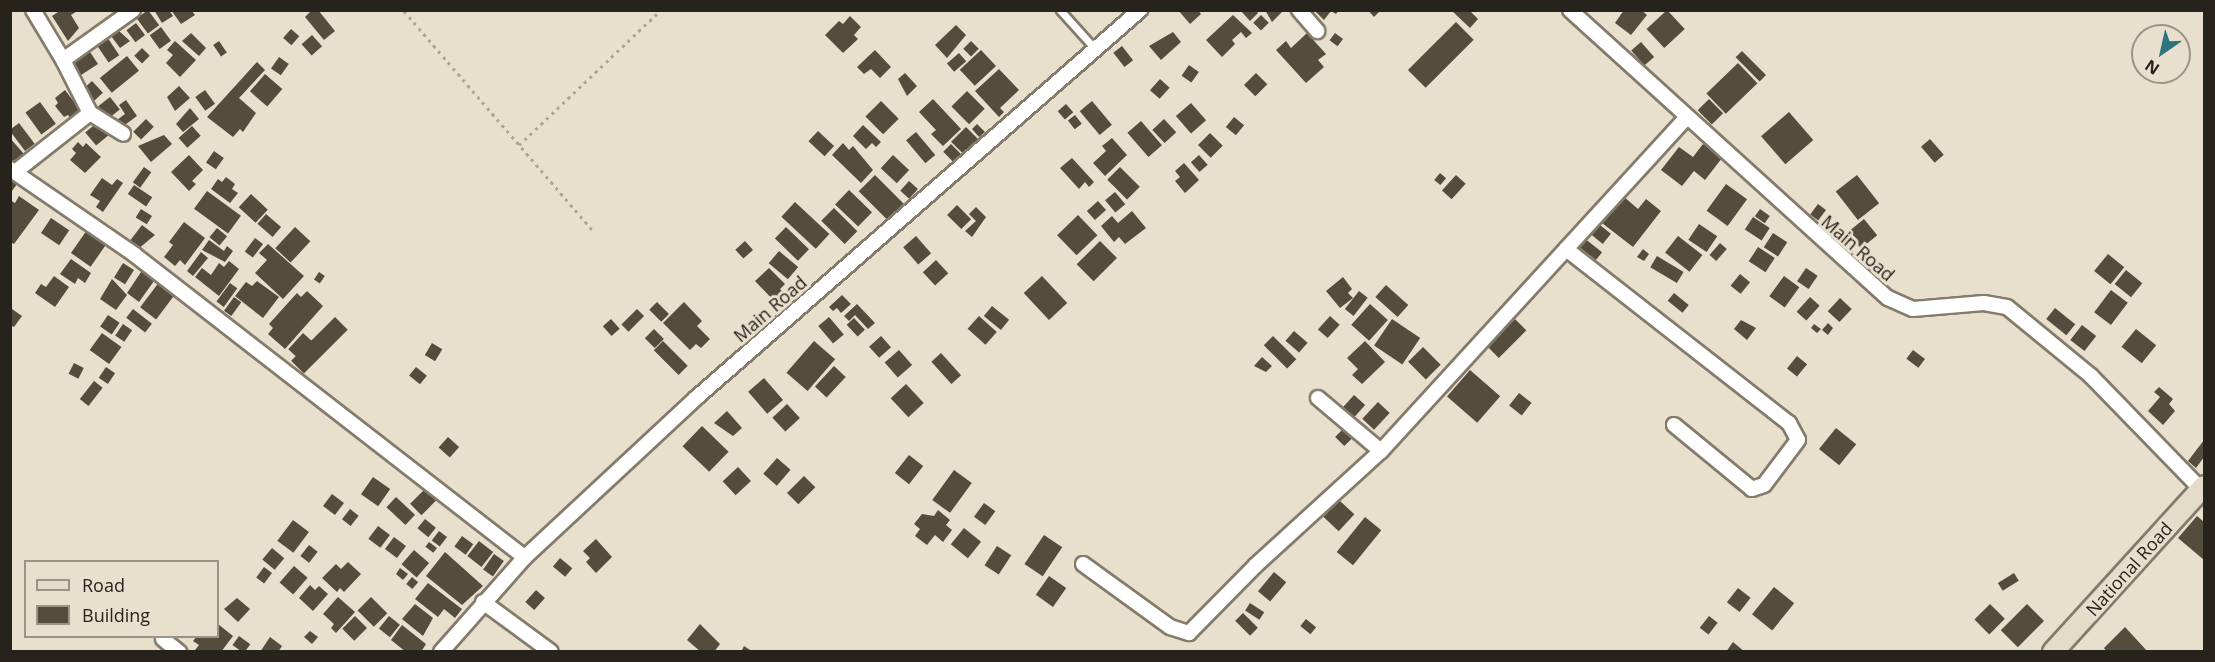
<!DOCTYPE html>
<style>
body{margin:0}
#map{position:relative;width:2215px;height:662px;overflow:hidden;background:#e8dfcd;font-family:"Open Sans",sans-serif}
div>[style]{position:absolute}
.building>*{inset:0;background:#544c3d;transform-origin:0 0}
.path>*{height:3px;margin-top:-1.5px;transform-origin:0;background:repeating-linear-gradient(90deg,#aca496 0 3px,transparent 0 7.5px)}
.roads{filter:drop-shadow(2px 0 #847b6b) drop-shadow(-2px 0 #847b6b) drop-shadow(0 2px #847b6b) drop-shadow(0 -2px #847b6b)}
.lane>*{height:7px;margin:-3.5px;padding:0 3.5px;transform-origin:3.5px;border-radius:3.5px;background:#fff}
.street>*{height:14px;margin:-7px;padding:0 7px;transform-origin:7px;border-radius:7px;background:#fff}
.secondary>*{height:20px;margin:-10px;padding:0 10px;transform-origin:10px;border-radius:10px;background:#e4dbc8}
span{translate:-50% -50%;white-space:nowrap;text-align:center;line-height:1.15;-webkit-text-stroke:6px #e8dfcd;paint-order:stroke}
.street-label{font-size:18px;color:#26221c}
.frame{position:absolute;inset:0;border:12px solid #26221c;pointer-events:none}
.legend{position:absolute;left:24px;top:560px;width:195px;height:78px;box-sizing:border-box;background:#e8dfcd;border:2px solid #9a9386;margin:0;padding:8px 10px;list-style:none;font-size:18px;color:#26221c}
.legend li{display:flex;align-items:center;gap:12px;height:30px}
.legend b{width:30px;border:2px solid #9a9386}
.north{position:absolute;left:2131px;top:24px;width:60px;height:60px;box-sizing:border-box;background:#e8dfcd;border:2px solid #9a9386;border-radius:50%;rotate:214deg;font-size:16px;font-weight:700;line-height:24px;text-align:center;color:#26221c}
.north::after{content:'';display:block;margin:auto;width:21px;height:27px;background:#2d767d;clip-path:polygon(50% 0,100% 100%,50% 72%,0 100%)}
</style>
<div id="map">
<div class="building">
<i style="clip-path:polygon(61px 10px,79px 10px,71px 15px,79px 28px,68px 41px,52px 16px)"></i>
<i style="left:148px;top:10px;width:19px;height:14px;rotate:54deg"></i>
<i style="clip-path:polygon(154px 10px,169px 10px,173px 16px,162px 23px)"></i>
<i style="clip-path:polygon(171px 10px,191px 10px,195px 15px,181px 24px)"></i>
<i style="clip-path:polygon(312px 10px,318px 10px,335px 31px,324px 40px,305px 17px)"></i>
<i style="clip-path:polygon(1178px 10px,1198px 10px,1201px 14px,1190px 24px)"></i>
<i style="clip-path:polygon(1240px 10px,1256px 10px,1258px 13px,1250px 21px)"></i>
<i style="clip-path:polygon(1265px 10px,1280px 10px,1282px 12px,1272px 22px)"></i>
<i style="clip-path:polygon(1314px 10px,1339px 10px,1336px 14px,1331px 11px,1324px 20px)"></i>
<i style="clip-path:polygon(1368px 10px,1381px 10px,1374px 17px)"></i>
<i style="clip-path:polygon(1451px 10px,1469px 10px,1478px 19px,1470px 28px)"></i>
<i style="clip-path:polygon(1624px 10px,1641px 10px,1647px 15px,1631px 35px,1615px 23px)"></i>
<i style="left:1667px;top:10px;width:26px;height:28px;rotate:47deg"></i>
<i style="clip-path:polygon(1233px 15px,1252px 33px,1246px 38px,1241px 32px,1232px 40px,1235px 44px,1222px 57px,1206px 40px)"></i>
<i style="left:1261px;top:15px;width:11px;height:11px;rotate:45deg"></i>
<i style="clip-path:polygon(850px 16px,861px 27px,854px 35px,858px 39px,843px 53px,825px 35px,839px 21px,843px 24px)"></i>
<i style="left:1456px;top:22px;width:25px;height:68px;rotate:45deg"></i>
<i style="left:136px;top:23px;width:15px;height:12px;rotate:53deg"></i>
<i style="clip-path:polygon(956px 25px,966px 35px,947px 58px,935px 45px)"></i>
<i style="left:161px;top:27px;width:17px;height:14px;rotate:54deg"></i>
<i style="left:291px;top:29px;width:11px;height:12px;rotate:41deg"></i>
<i style="clip-path:polygon(119px 31px,130px 41px,120px 48px,111px 36px)"></i>
<i style="clip-path:polygon(1173px 32px,1181px 42px,1161px 60px,1149px 46px)"></i>
<i style="clip-path:polygon(191px 33px,206px 48px,199px 56px,182px 41px)"></i>
<i style="clip-path:polygon(1307px 33px,1326px 54px,1318px 60px,1324px 67px,1306px 83px,1276px 50px,1286px 41px,1291px 48px)"></i>
<i style="left:1335px;top:33px;width:10px;height:9px;rotate:37deg"></i>
<i style="left:312px;top:35px;width:15px;height:14px;rotate:48deg"></i>
<i style="left:107px;top:37px;width:22px;height:13px;rotate:56deg"></i>
<i style="clip-path:polygon(175px 41px,196px 60px,180px 77px,166px 63px,173px 55px,167px 50px)"></i>
<i style="left:219px;top:41px;width:14px;height:7px;rotate:56deg"></i>
<i style="left:971px;top:41px;width:11px;height:11px;rotate:45deg"></i>
<i style="left:1641px;top:42px;width:20px;height:13px;rotate:49deg"></i>
<i style="left:1122px;top:46px;width:18px;height:11px;rotate:52deg"></i>
<i style="left:142px;top:48px;width:11px;height:11px;rotate:45deg"></i>
<i style="clip-path:polygon(88px 49px,98px 64px,78px 77px,71px 60px)"></i>
<i style="clip-path:polygon(875px 50px,891px 67px,880px 78px,871px 69px,864px 74px,857px 67px)"></i>
<i style="left:981px;top:50px;width:22px;height:29px;rotate:47deg"></i>
<i style="left:1742px;top:51px;width:34px;height:9px;rotate:45deg"></i>
<i style="left:959px;top:53px;width:11px;height:16px;rotate:49deg"></i>
<i style="left:127px;top:56px;width:19px;height:35px;rotate:51deg"></i>
<i style="left:279px;top:57px;width:12px;height:14px;rotate:35deg"></i>
<i style="clip-path:polygon(257px 62px,265px 70px,239px 98px,256px 113px,243px 132px,240px 129px,233px 137px,207px 117px)"></i>
<i style="left:1738px;top:63px;width:28px;height:44px;rotate:46deg"></i>
<i style="left:1189px;top:65px;width:12px;height:13px;rotate:35deg"></i>
<i style="clip-path:polygon(999px 69px,1019px 90px,1000px 108px,1004px 112px,999px 117px,975px 91px)"></i>
<i style="clip-path:polygon(905px 73px,917px 86px,907px 96px,898px 79px)"></i>
<i style="left:1256px;top:73px;width:16px;height:17px;rotate:45deg"></i>
<i style="left:265px;top:74px;width:23px;height:23px;rotate:41deg"></i>
<i style="left:1160px;top:79px;width:13px;height:15px;rotate:42deg"></i>
<i style="left:92px;top:81px;width:16px;height:13px;rotate:47deg"></i>
<i style="clip-path:polygon(179px 86px,190px 98px,175px 111px,167px 97px)"></i>
<i style="clip-path:polygon(65px 90px,81px 111px,71px 119px,68px 115px,64px 117px,55px 106px,58px 103px,55px 98px)"></i>
<i style="left:205px;top:90px;width:17px;height:12px;rotate:54deg"></i>
<i style="left:967px;top:91px;width:25px;height:22px;rotate:45deg"></i>
<i style="left:110px;top:97px;width:16px;height:15px;rotate:52deg"></i>
<i style="clip-path:polygon(933px 99px,961px 129px,943px 146px,931px 134px,936px 130px,919px 112px)"></i>
<i style="left:1709px;top:99px;width:20px;height:16px;rotate:45deg"></i>
<i style="clip-path:polygon(126px 100px,137px 116px,122px 127px,117px 120px,125px 114px,119px 105px)"></i>
<i style="left:881px;top:101px;width:25px;height:22px;rotate:45deg"></i>
<i style="left:1092px;top:101px;width:31px;height:16px;rotate:50deg"></i>
<i style="left:40px;top:102px;width:27px;height:18px;rotate:54deg"></i>
<i style="left:1191px;top:103px;width:23px;height:20px;rotate:49deg"></i>
<i style="left:1066px;top:104px;width:11px;height:11px;rotate:49deg"></i>
<i style="clip-path:polygon(190px 108px,199px 119px,183px 132px,176px 124px)"></i>
<i style="left:1789px;top:112px;width:37px;height:37px;rotate:49deg"></i>
<i style="left:1075px;top:115px;width:11px;height:9px;rotate:52deg"></i>
<i style="left:1234px;top:117px;width:13px;height:13px;rotate:39deg"></i>
<i style="left:146px;top:119px;width:11px;height:18px;rotate:45deg"></i>
<i style="left:1164px;top:119px;width:18px;height:16px;rotate:47deg"></i>
<i style="left:99px;top:121px;width:17px;height:18px;rotate:50deg"></i>
<i style="left:1141px;top:121px;width:32px;height:18px;rotate:49deg"></i>
<i style="left:19px;top:123px;width:26px;height:12px;rotate:53deg"></i>
<i style="clip-path:polygon(977px 124px,985px 132px,979px 137px,972px 129px)"></i>
<i style="clip-path:polygon(863px 125px,881px 142px,876px 147px,872px 143px,866px 149px,853px 136px)"></i>
<i style="left:192px;top:126px;width:13px;height:18px;rotate:48deg"></i>
<i style="left:966px;top:127px;width:17px;height:21px;rotate:45deg"></i>
<i style="left:818px;top:131px;width:22px;height:14px;rotate:43deg"></i>
<i style="left:916px;top:132px;width:30px;height:13px;rotate:50deg"></i>
<i style="left:1210px;top:133px;width:18px;height:17px;rotate:45deg"></i>
<i style="clip-path:polygon(164px 135px,172px 144px,151px 162px,138px 146px)"></i>
<i style="clip-path:polygon(10px 138px,24px 154px,14px 162px,10px 159px)"></i>
<i style="clip-path:polygon(1112px 138px,1127px 155px,1105px 176px,1093px 163px,1106px 151px,1102px 146px)"></i>
<i style="left:1930px;top:139px;width:21px;height:12px;rotate:49deg"></i>
<i style="clip-path:polygon(78px 142px,83px 147px,86px 143px,101px 157px,85px 173px,70px 160px,76px 153px,72px 149px)"></i>
<i style="clip-path:polygon(843px 143px,849px 150px,853px 146px,873px 170px,861px 183px,832px 155px)"></i>
<i style="left:951px;top:144px;width:14px;height:11px;rotate:45deg"></i>
<i style="clip-path:polygon(1703px 144px,1722px 158px,1705px 180px,1694px 171px,1682px 186px,1661px 170px,1679px 147px,1693px 157px)"></i>
<i style="left:214px;top:151px;width:12px;height:14px;rotate:35deg"></i>
<i style="clip-path:polygon(189px 155px,203px 170px,192px 181px,196px 184px,189px 191px,171px 172px)"></i>
<i style="left:893px;top:155px;width:22px;height:18px;rotate:43deg"></i>
<i style="left:1199px;top:155px;width:13px;height:11px;rotate:48deg"></i>
<i style="clip-path:polygon(1072px 158px,1094px 182px,1089px 187px,1085px 182px,1079px 189px,1060px 168px)"></i>
<i style="clip-path:polygon(1184px 163px,1199px 180px,1185px 193px,1175px 181px,1180px 177px,1175px 171px)"></i>
<i style="left:144px;top:167px;width:9px;height:19px;rotate:36deg"></i>
<i style="left:1120px;top:167px;width:28px;height:18px;rotate:45deg"></i>
<i style="left:1440px;top:173px;width:8px;height:9px;rotate:40deg"></i>
<i style="left:875px;top:175px;width:41px;height:23px;rotate:45deg"></i>
<i style="left:1456px;top:175px;width:13px;height:21px;rotate:42deg"></i>
<i style="left:1857px;top:175px;width:36px;height:27px;rotate:52deg"></i>
<i style="clip-path:polygon(226px 177px,235px 184px,232px 189px,238px 193px,230px 203px,211px 189px,218px 179px,222px 182px)"></i>
<i style="clip-path:polygon(102px 178px,112px 185px,117px 179px,123px 183px,103px 212px,96px 207px,100px 201px,90px 195px)"></i>
<i style="clip-path:polygon(10px 180px,17px 184px,12px 191px,10px 190px)"></i>
<i style="left:909px;top:181px;width:12px;height:13px;rotate:42deg"></i>
<i style="left:1726px;top:184px;width:26px;height:33px;rotate:36deg"></i>
<i style="left:134px;top:185px;width:22px;height:11px;rotate:34deg"></i>
<i style="left:849px;top:190px;width:32px;height:20px;rotate:44deg"></i>
<i style="left:207px;top:191px;width:42px;height:22px;rotate:36deg"></i>
<i style="left:1115px;top:192px;width:16px;height:13px;rotate:50deg"></i>
<i style="left:251px;top:194px;width:23px;height:18px;rotate:43deg"></i>
<i style="clip-path:polygon(19px 196px,39px 210px,14px 244px,10px 242px,10px 200px,15px 203px)"></i>
<i style="clip-path:polygon(1623px 196px,1638px 209px,1646px 199px,1661px 211px,1633px 247px,1602px 223px)"></i>
<i style="left:1098px;top:201px;width:12px;height:15px;rotate:48deg"></i>
<i style="left:795px;top:202px;width:47px;height:20px;rotate:43deg"></i>
<i style="left:1818px;top:204px;width:10px;height:13px;rotate:37deg"></i>
<i style="left:957px;top:205px;width:20px;height:14px;rotate:45deg"></i>
<i style="clip-path:polygon(976px 207px,986px 217px,972px 237px,965px 231px,976px 221px,969px 214px)"></i>
<i style="left:834px;top:208px;width:33px;height:18px;rotate:45deg"></i>
<i style="left:141px;top:209px;width:13px;height:10px;rotate:32deg"></i>
<i style="left:1760px;top:209px;width:12px;height:9px;rotate:35deg"></i>
<i style="clip-path:polygon(1132px 211px,1146px 228px,1125px 244px,1119px 237px,1114px 242px,1101px 226px,1112px 216px,1118px 223px)"></i>
<i style="left:266px;top:214px;width:20px;height:13px;rotate:41deg"></i>
<i style="left:1078px;top:215px;width:28px;height:29px;rotate:46deg"></i>
<i style="left:1753px;top:217px;width:20px;height:15px;rotate:33deg"></i>
<i style="left:51px;top:218px;width:22px;height:18px;rotate:34deg"></i>
<i style="left:1864px;top:219px;width:21px;height:21px;rotate:51deg"></i>
<i style="clip-path:polygon(184px 222px,205px 238px,185px 265px,180px 260px,175px 266px,164px 257px,173px 245px,169px 242px)"></i>
<i style="left:1699px;top:224px;width:22px;height:19px;rotate:34deg"></i>
<i style="clip-path:polygon(142px 225px,155px 235px,138px 249px,129px 242px)"></i>
<i style="left:1600px;top:225px;width:14px;height:13px;rotate:39deg"></i>
<i style="left:295px;top:227px;width:21px;height:29px;rotate:43deg"></i>
<i style="left:786px;top:227px;width:32px;height:16px;rotate:44deg"></i>
<i style="left:217px;top:228px;width:13px;height:12px;rotate:39deg"></i>
<i style="left:87px;top:230px;width:24px;height:28px;rotate:35deg"></i>
<i style="left:1773px;top:233px;width:17px;height:17px;rotate:33deg"></i>
<i style="left:916px;top:236px;width:23px;height:17px;rotate:49deg"></i>
<i style="left:1678px;top:236px;width:31px;height:21px;rotate:38deg"></i>
<i style="left:255px;top:238px;width:10px;height:17px;rotate:37deg"></i>
<i style="left:1584px;top:238px;width:23px;height:10px;rotate:38deg"></i>
<i style="clip-path:polygon(209px 240px,224px 251px,227px 246px,233px 251px,225px 262px,202px 250px)"></i>
<i style="left:745px;top:241px;width:12px;height:13px;rotate:48deg"></i>
<i style="left:1100px;top:241px;width:24px;height:33px;rotate:45deg"></i>
<i style="left:1720px;top:243px;width:9px;height:16px;rotate:41deg"></i>
<i style="clip-path:polygon(268px 244px,304px 276px,283px 299px,255px 273px,267px 260px,259px 253px)"></i>
<i style="left:1758px;top:247px;width:20px;height:17px;rotate:33deg"></i>
<i style="clip-path:polygon(1643px 249px,1649px 254px,1644px 261px,1637px 257px)"></i>
<i style="left:779px;top:251px;width:25px;height:16px;rotate:40deg"></i>
<i style="clip-path:polygon(201px 252px,208px 258px,193px 276px,187px 271px)"></i>
<i style="left:2108px;top:254px;width:21px;height:22px;rotate:39deg"></i>
<i style="left:1657px;top:256px;width:31px;height:13px;rotate:31deg"></i>
<i style="clip-path:polygon(71px 259px,91px 273px,85px 283px,78px 278px,75px 284px,60px 274px)"></i>
<i style="left:936px;top:260px;width:18px;height:18px;rotate:47deg"></i>
<i style="clip-path:polygon(229px 261px,239px 269px,219px 296px,195px 277px,202px 268px,211px 275px,219px 263px,224px 267px)"></i>
<i style="left:123px;top:263px;width:13px;height:17px;rotate:32deg"></i>
<i style="clip-path:polygon(769px 268px,785px 284px,780px 289px,785px 295px,776px 303px,755px 281px)"></i>
<i style="left:1806px;top:268px;width:14px;height:16px;rotate:34deg"></i>
<i style="clip-path:polygon(143px 269px,154px 281px,139px 302px,127px 293px)"></i>
<i style="left:2126px;top:270px;width:21px;height:18px;rotate:39deg"></i>
<i style="left:319px;top:272px;width:7px;height:9px;rotate:34deg"></i>
<i style="left:1740px;top:274px;width:13px;height:15px;rotate:39deg"></i>
<i style="clip-path:polygon(54px 276px,69px 287px,55px 307px,35px 293px,41px 284px,46px 287px)"></i>
<i style="left:1042px;top:276px;width:37px;height:25px;rotate:47deg"></i>
<i style="left:1784px;top:276px;width:19px;height:25px;rotate:36deg"></i>
<i style="clip-path:polygon(1343px 277px,1352px 289px,1348px 293px,1353px 298px,1340px 308px,1326px 291px)"></i>
<i style="clip-path:polygon(112px 279px,127px 295px,116px 310px,100px 299px)"></i>
<i style="left:160px;top:281px;width:20px;height:33px;rotate:37deg"></i>
<i style="clip-path:polygon(257px 281px,279px 297px,263px 318px,235px 296px,246px 282px,252px 286px)"></i>
<i style="left:230px;top:283px;width:9px;height:23px;rotate:36deg"></i>
<i style="left:1386px;top:285px;width:30px;height:16px;rotate:42deg"></i>
<i style="left:2111px;top:290px;width:21px;height:28px;rotate:37deg"></i>
<i style="clip-path:polygon(307px 291px,323px 306px,285px 349px,268px 334px,273px 328px,269px 324px,297px 293px,301px 297px)"></i>
<i style="left:1359px;top:291px;width:11px;height:23px;rotate:38deg"></i>
<i style="left:1674px;top:293px;width:19px;height:10px;rotate:39deg"></i>
<i style="clip-path:polygon(842px 295px,851px 304px,841px 313px,837px 308px,833px 311px,829px 307px)"></i>
<i style="left:234px;top:297px;width:9px;height:17px;rotate:36deg"></i>
<i style="left:1810px;top:297px;width:13px;height:20px;rotate:42deg"></i>
<i style="left:1840px;top:298px;width:16px;height:18px;rotate:43deg"></i>
<i style="left:657px;top:302px;width:17px;height:11px;rotate:45deg"></i>
<i style="clip-path:polygon(684px 302px,702px 321px,697px 326px,710px 339px,701px 348px,696px 344px,690px 350px,663px 323px)"></i>
<i style="clip-path:polygon(857px 304px,875px 323px,868px 329px,855px 315px,849px 321px,844px 316px)"></i>
<i style="left:1370px;top:304px;width:24px;height:28px;rotate:42deg"></i>
<i style="left:992px;top:306px;width:22px;height:13px;rotate:39deg"></i>
<i style="left:2055px;top:308px;width:26px;height:14px;rotate:39deg"></i>
<i style="clip-path:polygon(12px 309px,22px 316px,14px 327px,10px 325px)"></i>
<i style="left:133px;top:309px;width:24px;height:11px;rotate:38deg"></i>
<i style="left:637px;top:309px;width:10px;height:22px;rotate:45deg"></i>
<i style="left:108px;top:315px;width:14px;height:14px;rotate:34deg"></i>
<i style="left:979px;top:316px;width:24px;height:17px;rotate:42deg"></i>
<i style="left:1330px;top:316px;width:13px;height:18px;rotate:42deg"></i>
<i style="left:335px;top:317px;width:18px;height:62px;rotate:45deg"></i>
<i style="left:829px;top:317px;width:23px;height:14px;rotate:50deg"></i>
<i style="left:854px;top:318px;width:16px;height:10px;rotate:47deg"></i>
<i style="left:611px;top:319px;width:13px;height:11px;rotate:48deg"></i>
<i style="left:1392px;top:319px;width:34px;height:32px;rotate:34deg"></i>
<i style="left:1515px;top:319px;width:16px;height:39px;rotate:45deg"></i>
<i style="clip-path:polygon(1741px 320px,1756px 328px,1747px 340px,1734px 329px)"></i>
<i style="clip-path:polygon(1828px 323px,1833px 328px,1828px 335px,1822px 330px)"></i>
<i style="left:123px;top:324px;width:11px;height:14px;rotate:34deg"></i>
<i style="clip-path:polygon(1814px 324px,1821px 329px,1817px 333px,1811px 328px)"></i>
<i style="left:2082px;top:325px;width:18px;height:19px;rotate:38deg"></i>
<i style="left:654px;top:329px;width:14px;height:13px;rotate:45deg"></i>
<i style="left:2136px;top:329px;width:26px;height:23px;rotate:39deg"></i>
<i style="left:1294px;top:331px;width:18px;height:13px;rotate:41deg"></i>
<i style="left:102px;top:333px;width:24px;height:21px;rotate:36deg"></i>
<i style="left:303px;top:333px;width:12px;height:22px;rotate:42deg"></i>
<i style="left:881px;top:336px;width:15px;height:16px;rotate:48deg"></i>
<i style="left:1273px;top:336px;width:33px;height:13px;rotate:45deg"></i>
<i style="left:663px;top:341px;width:35px;height:13px;rotate:45deg"></i>
<i style="left:814px;top:341px;width:28px;height:42px;rotate:41deg"></i>
<i style="clip-path:polygon(1365px 341px,1385px 362px,1362px 384px,1352px 375px,1358px 369px,1347px 358px)"></i>
<i style="left:432px;top:343px;width:12px;height:14px;rotate:31deg"></i>
<i style="left:1423px;top:347px;width:25px;height:21px;rotate:45deg"></i>
<i style="left:899px;top:350px;width:20px;height:19px;rotate:49deg"></i>
<i style="left:1913px;top:350px;width:15px;height:11px;rotate:37deg"></i>
<i style="left:941px;top:353px;width:30px;height:13px;rotate:48deg"></i>
<i style="left:1797px;top:356px;width:13px;height:16px;rotate:39deg"></i>
<i style="clip-path:polygon(1262px 357px,1272px 366px,1266px 372px,1254px 366px)"></i>
<i style="left:74px;top:363px;width:11px;height:12px;rotate:27deg"></i>
<i style="left:834px;top:366px;width:16px;height:28px;rotate:43deg"></i>
<i style="left:106px;top:367px;width:11px;height:13px;rotate:34deg"></i>
<i style="left:416px;top:367px;width:14px;height:11px;rotate:39deg"></i>
<i style="left:1470px;top:370px;width:40px;height:35px;rotate:41deg"></i>
<i style="left:764px;top:378px;width:29px;height:21px;rotate:49deg"></i>
<i style="left:94px;top:381px;width:11px;height:23px;rotate:38deg"></i>
<i style="left:906px;top:384px;width:26px;height:21px;rotate:47deg"></i>
<i style="clip-path:polygon(2159px 387px,2173px 399px,2169px 404px,2175px 411px,2163px 425px,2148px 411px,2160px 397px,2154px 392px)"></i>
<i style="left:1519px;top:393px;width:16px;height:16px;rotate:38deg"></i>
<i style="left:1354px;top:395px;width:15px;height:23px;rotate:42deg"></i>
<i style="left:1378px;top:402px;width:16px;height:23px;rotate:43deg"></i>
<i style="left:787px;top:404px;width:19px;height:20px;rotate:47deg"></i>
<i style="clip-path:polygon(727px 411px,742px 428px,733px 436px,714px 423px)"></i>
<i style="left:702px;top:426px;width:37px;height:28px;rotate:44deg"></i>
<i style="left:1345px;top:427px;width:13px;height:14px;rotate:45deg"></i>
<i style="left:1836px;top:428px;width:26px;height:27px;rotate:39deg"></i>
<i style="left:448px;top:437px;width:15px;height:14px;rotate:42deg"></i>
<i style="clip-path:polygon(2204px 440px,2204px 457px,2196px 468px,2188px 461px)"></i>
<i style="left:909px;top:455px;width:18px;height:23px;rotate:38deg"></i>
<i style="left:777px;top:458px;width:18px;height:21px;rotate:41deg"></i>
<i style="left:738px;top:467px;width:19px;height:21px;rotate:47deg"></i>
<i style="left:954px;top:470px;width:22px;height:37px;rotate:36deg"></i>
<i style="left:804px;top:476px;width:16px;height:24px;rotate:45deg"></i>
<i style="left:373px;top:477px;width:21px;height:21px;rotate:35deg"></i>
<i style="left:425px;top:489px;width:16px;height:21px;rotate:45deg"></i>
<i style="left:332px;top:494px;width:15px;height:15px;rotate:37deg"></i>
<i style="left:396px;top:497px;width:26px;height:14px;rotate:43deg"></i>
<i style="left:1339px;top:500px;width:21px;height:23px;rotate:43deg"></i>
<i style="left:984px;top:503px;width:14px;height:17px;rotate:36deg"></i>
<i style="left:350px;top:509px;width:11px;height:13px;rotate:38deg"></i>
<i style="clip-path:polygon(938px 510px,950px 520px,946px 525px,952px 530px,943px 542px,935px 535px,927px 545px,915px 536px,920px 529px,914px 524px,922px 514px,934px 516px)"></i>
<i style="clip-path:polygon(2197px 516px,2204px 522px,2204px 560px,2178px 538px)"></i>
<i style="left:1365px;top:517px;width:21px;height:45px;rotate:39deg"></i>
<i style="left:425px;top:519px;width:14px;height:12px;rotate:39deg"></i>
<i style="left:293px;top:520px;width:20px;height:26px;rotate:37deg"></i>
<i style="left:378px;top:526px;width:15px;height:16px;rotate:37deg"></i>
<i style="left:964px;top:528px;width:22px;height:21px;rotate:39deg"></i>
<i style="left:439px;top:531px;width:10px;height:12px;rotate:37deg"></i>
<i style="left:1044px;top:535px;width:22px;height:35px;rotate:34deg"></i>
<i style="left:462px;top:536px;width:14px;height:13px;rotate:36deg"></i>
<i style="left:394px;top:537px;width:15px;height:15px;rotate:37deg"></i>
<i style="clip-path:polygon(596px 539px,612px 557px,596px 573px,586px 562px,590px 558px,583px 551px)"></i>
<i style="left:479px;top:541px;width:18px;height:19px;rotate:38deg"></i>
<i style="left:429px;top:542px;width:10px;height:6px;rotate:37deg"></i>
<i style="left:309px;top:545px;width:11px;height:14px;rotate:38deg"></i>
<i style="left:997px;top:546px;width:17px;height:23px;rotate:33deg"></i>
<i style="left:272px;top:548px;width:16px;height:15px;rotate:40deg"></i>
<i style="left:414px;top:550px;width:20px;height:19px;rotate:41deg"></i>
<i style="clip-path:polygon(445px 552px,483px 586px,462px 605px,426px 576px)"></i>
<i style="left:494px;top:554px;width:12px;height:19px;rotate:35deg"></i>
<i style="left:560px;top:558px;width:16px;height:11px;rotate:40deg"></i>
<i style="clip-path:polygon(348px 562px,361px 574px,344px 592px,340px 588px,337px 592px,322px 578px,336px 564px,341px 569px)"></i>
<i style="left:294px;top:566px;width:18px;height:22px;rotate:41deg"></i>
<i style="left:264px;top:567px;width:10px;height:13px;rotate:37deg"></i>
<i style="clip-path:polygon(400px 568px,408px 574px,403px 580px,396px 574px)"></i>
<i style="left:1274px;top:572px;width:16px;height:25px;rotate:40deg"></i>
<i style="left:2014px;top:573px;width:9px;height:19px;rotate:58deg"></i>
<i style="left:1049px;top:576px;width:21px;height:23px;rotate:35deg"></i>
<i style="left:412px;top:577px;width:8px;height:9px;rotate:40deg"></i>
<i style="clip-path:polygon(428px 583px,462px 609px,455px 618px,444px 609px,438px 617px,415px 599px)"></i>
<i style="clip-path:polygon(310px 585px,315px 590px,319px 586px,328px 594px,313px 611px,299px 598px)"></i>
<i style="left:1774px;top:587px;width:26px;height:35px;rotate:39deg"></i>
<i style="left:1738px;top:588px;width:16px;height:18px;rotate:38deg"></i>
<i style="left:536px;top:590px;width:12px;height:16px;rotate:42deg"></i>
<i style="clip-path:polygon(338px 597px,355px 612px,336px 633px,331px 628px,334px 624px,323px 614px)"></i>
<i style="left:371px;top:597px;width:23px;height:19px;rotate:45deg"></i>
<i style="clip-path:polygon(237px 598px,250px 609px,238px 622px,224px 609px)"></i>
<i style="left:1250px;top:603px;width:17px;height:9px;rotate:33deg"></i>
<i style="clip-path:polygon(415px 604px,433px 618px,423px 636px,402px 619px)"></i>
<i style="left:1990px;top:604px;width:21px;height:22px;rotate:45deg"></i>
<i style="left:2027px;top:604px;width:24px;height:37px;rotate:45deg"></i>
<i style="left:1243px;top:613px;width:21px;height:11px;rotate:45deg"></i>
<i style="left:355px;top:616px;width:17px;height:18px;rotate:45deg"></i>
<i style="left:389px;top:616px;width:14px;height:16px;rotate:39deg"></i>
<i style="left:1709px;top:616px;width:11px;height:15px;rotate:38deg"></i>
<i style="left:1306px;top:619px;width:13px;height:9px;rotate:39deg"></i>
<i style="clip-path:polygon(218px 624px,233px 636px,221px 652px,195px 650px,199px 645px,193px 641px,197px 636px,218px 636px)"></i>
<i style="clip-path:polygon(700px 624px,720px 644px,714px 652px,701px 652px,687px 640px)"></i>
<i style="clip-path:polygon(402px 625px,426px 644px,421px 652px,406px 652px,391px 640px)"></i>
<i style="clip-path:polygon(2125px 627px,2148px 652px,2107px 652px,2104px 648px)"></i>
<i style="clip-path:polygon(310px 631px,318px 637px,312px 644px,304px 637px)"></i>
<i style="left:239px;top:636px;width:14px;height:11px;rotate:36deg"></i>
<i style="clip-path:polygon(270px 637px,282px 646px,278px 652px,260px 652px)"></i>
<i style="clip-path:polygon(1733px 642px,1745px 652px,1726px 652px)"></i>
<i style="clip-path:polygon(744px 646px,753px 652px,741px 652px)"></i>
</div>
<div class="path">
<i style="left:404px;top:11px;width:291px;rotate:49.3deg"></i>
<i style="left:519px;top:145px;width:196px;rotate:-43.6deg"></i>
</div>
<div class="roads">
<div class="lane">
<i style="left:1060px;top:10px;width:54px;rotate:48deg"></i>
</div>
<div class="street">
<i style="left:33px;top:10px;width:58px;rotate:59deg"></i>
<i style="left:1299px;top:10px;width:28px;rotate:49deg"></i>
<i style="left:1570px;top:10px;width:429px;rotate:42.2deg"></i>
<i style="left:1888px;top:298px;width:27px;rotate:24deg"></i>
<i style="left:1913px;top:309px;width:71px;rotate:-4.8deg"></i>
<i style="left:1984px;top:303px;width:23px;rotate:10deg"></i>
<i style="left:2007px;top:307px;width:109px;rotate:39.4deg"></i>
<i style="left:2091px;top:376px;width:158px;rotate:45.8deg"></i>
<i style="left:90px;top:113px;width:39px;rotate:32deg"></i>
<i style="left:10px;top:169px;width:152px;rotate:34.5deg"></i>
<i style="left:135px;top:255px;width:493px;rotate:37.8deg"></i>
<i style="left:15px;top:172px;width:95px;rotate:-38.2deg"></i>
<i style="left:90px;top:113px;width:59px;rotate:-117deg"></i>
<i style="left:63px;top:60px;width:86px;rotate:-35.5deg"></i>
<i style="left:1566px;top:249px;width:283px;rotate:38deg"></i>
<i style="left:1789px;top:423px;width:19px;rotate:62deg"></i>
<i style="left:1798px;top:440px;width:56px;rotate:127.1deg"></i>
<i style="left:1764px;top:485px;width:13px;rotate:162deg"></i>
<i style="left:1752px;top:489px;width:101px;rotate:-140.6deg"></i>
<i style="left:1318px;top:398px;width:82px;rotate:40.1deg"></i>
<i style="left:1381px;top:451px;width:452px;rotate:-47.5deg"></i>
<i style="left:1083px;top:564px;width:107px;rotate:35.9deg"></i>
<i style="left:1170px;top:627px;width:20px;rotate:18deg"></i>
<i style="left:1189px;top:633px;width:95px;rotate:-45.4deg"></i>
<i style="left:1256px;top:565px;width:169px;rotate:-42.4deg"></i>
<i style="left:483px;top:602px;width:84px;rotate:36.3deg"></i>
<i style="left:163px;top:639px;width:21px;rotate:39deg"></i>
<i style="left:441px;top:652px;width:127px;rotate:-48.5deg"></i>
<i style="left:525px;top:557px;width:233px;rotate:-42.9deg"></i>
<i style="left:696px;top:398px;width:590px;rotate:-41.15deg"></i>
</div>
<div class="secondary">
<i style="left:2053px;top:652px;width:224px;rotate:-47.7deg"></i>
</div>
</div>
<div class="street-label">
<span style="left:1858px;top:248px;rotate:41deg">Main Road</span>
<span style="left:770px;top:309px;rotate:-41deg">Main Road</span>
<span style="left:2129px;top:569px;rotate:-48deg">National Road</span>
</div>
<div class="frame"></div>
<ul class="legend">
<li><b style="height:8px;background:#e4dbc8"></b>Road</li>
<li><b style="height:16px;background:#544c3d"></b>Building</li>
</ul>
<div class="north">N</div>
</div>
